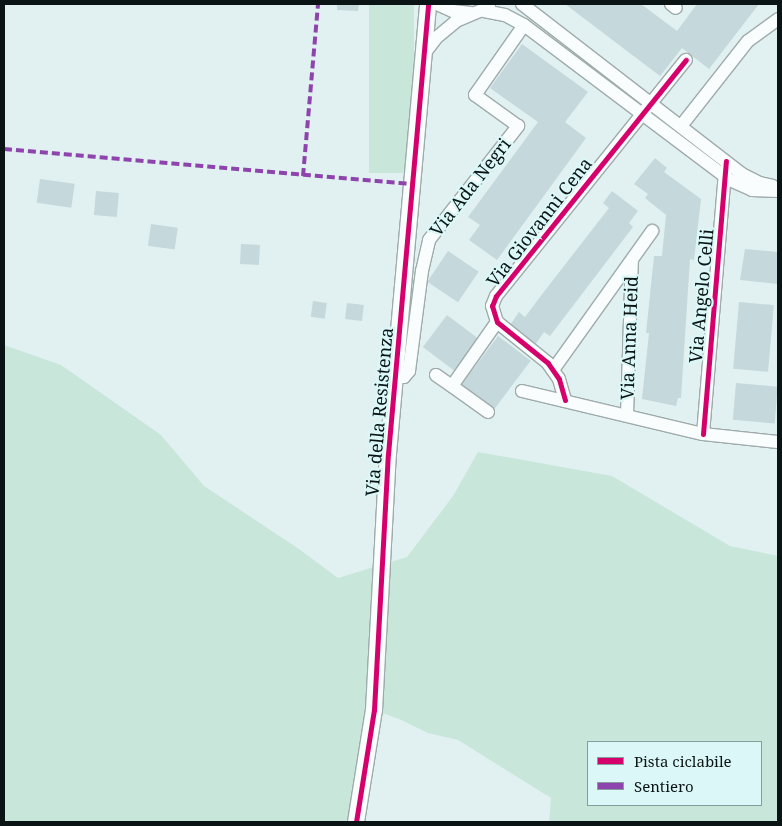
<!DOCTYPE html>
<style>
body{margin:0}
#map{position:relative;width:782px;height:826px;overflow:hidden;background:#e1f1f1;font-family:"Noto Serif",serif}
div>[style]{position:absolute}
.green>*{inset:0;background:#c8e6d9;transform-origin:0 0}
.building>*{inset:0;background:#c5d8db;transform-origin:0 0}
.roads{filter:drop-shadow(1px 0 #9fabab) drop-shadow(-1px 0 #9fabab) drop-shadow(0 1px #9fabab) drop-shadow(0 -1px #9fabab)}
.minor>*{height:12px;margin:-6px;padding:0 6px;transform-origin:6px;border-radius:6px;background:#fafdfd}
.tertiary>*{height:16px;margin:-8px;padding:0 8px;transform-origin:8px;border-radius:8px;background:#fafdfd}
.quiet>*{height:4px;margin-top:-2px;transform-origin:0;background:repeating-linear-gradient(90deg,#8e44ad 0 8px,transparent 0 12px)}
.cycleway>*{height:5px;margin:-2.5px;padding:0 2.5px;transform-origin:2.5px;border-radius:2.5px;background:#d6006c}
span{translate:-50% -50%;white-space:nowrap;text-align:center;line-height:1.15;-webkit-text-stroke:4.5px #dbf7f7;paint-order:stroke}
.street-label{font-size:18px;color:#0a1414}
.frame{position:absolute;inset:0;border:5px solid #0a1414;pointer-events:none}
.legend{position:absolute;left:587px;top:741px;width:175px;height:65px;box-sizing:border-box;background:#dbf7f7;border:1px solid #879c9c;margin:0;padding:6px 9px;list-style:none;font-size:15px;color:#0a1414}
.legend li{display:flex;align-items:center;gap:10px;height:25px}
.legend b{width:25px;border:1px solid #879c9c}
</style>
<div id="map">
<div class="green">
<i style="left:369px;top:4px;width:45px;height:169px"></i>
<i style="clip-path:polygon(evenodd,4px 345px,61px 365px,161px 435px,204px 486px,299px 549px,338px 578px,407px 557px,453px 496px,478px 452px,612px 476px,730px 546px,778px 556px,778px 822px,549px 822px,551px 798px,458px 740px,428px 733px,399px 719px,374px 710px,358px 822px,4px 822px,4px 345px,588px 742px,761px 742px,761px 805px,588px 805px,588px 742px)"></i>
</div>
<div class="building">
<i style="clip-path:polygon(337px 4px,359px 4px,358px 11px,337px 10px)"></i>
<i style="clip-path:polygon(565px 4px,641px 4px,677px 31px,697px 4px,759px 4px,709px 69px,682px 48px,660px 76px)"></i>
<i style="clip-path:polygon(522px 44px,588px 92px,565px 122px,586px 138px,497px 260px,469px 240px,480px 225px,468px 217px,538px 122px,490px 88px)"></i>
<i style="clip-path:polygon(655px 158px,667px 168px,664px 172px,701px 199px,694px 260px,690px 259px,681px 398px,678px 398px,676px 406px,642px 399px,649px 333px,646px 333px,654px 256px,662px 256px,666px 215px,645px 198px,648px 194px,634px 184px)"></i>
<i style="left:40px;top:179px;width:35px;height:24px;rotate:8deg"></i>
<i style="left:96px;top:191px;width:23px;height:24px;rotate:5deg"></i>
<i style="clip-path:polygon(612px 191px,638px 211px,629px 223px,633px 227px,550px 336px,544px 332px,535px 345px,510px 325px,519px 312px,525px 317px,543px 293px,609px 208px,603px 203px)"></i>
<i style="left:151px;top:224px;width:27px;height:22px;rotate:8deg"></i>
<i style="left:241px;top:244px;width:19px;height:20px;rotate:3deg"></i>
<i style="clip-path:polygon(745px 249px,778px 252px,778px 284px,740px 280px)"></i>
<i style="left:448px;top:251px;width:37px;height:37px;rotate:34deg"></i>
<i style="left:313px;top:301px;width:14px;height:16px;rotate:8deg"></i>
<i style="left:739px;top:302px;width:35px;height:67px;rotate:5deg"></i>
<i style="left:347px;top:303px;width:17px;height:16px;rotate:7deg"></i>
<i style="left:447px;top:315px;width:39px;height:40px;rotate:37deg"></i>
<i style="left:498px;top:336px;width:41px;height:61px;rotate:37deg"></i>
<i style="left:736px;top:383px;width:42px;height:37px;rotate:5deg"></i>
</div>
<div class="roads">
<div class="minor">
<i style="left:437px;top:4px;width:17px;rotate:24deg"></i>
<i style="left:453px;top:11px;width:18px;rotate:6deg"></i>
<i style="left:522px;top:4px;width:278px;rotate:37.7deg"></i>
<i style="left:742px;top:174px;width:20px;rotate:27deg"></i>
<i style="left:760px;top:183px;width:13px;rotate:13deg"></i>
<i style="left:671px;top:4px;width:6px;rotate:39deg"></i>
<i style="left:484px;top:11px;width:21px;rotate:11deg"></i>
<i style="left:505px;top:15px;width:21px;rotate:28deg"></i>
<i style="left:524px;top:25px;width:258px;rotate:37deg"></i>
<i style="left:730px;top:180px;width:24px;rotate:24deg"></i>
<i style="left:752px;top:190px;width:26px;rotate:2deg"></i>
<i style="left:424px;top:54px;width:20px;rotate:-53deg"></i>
<i style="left:436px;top:38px;width:26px;rotate:-40deg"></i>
<i style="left:456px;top:21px;width:36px;rotate:-23deg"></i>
<i style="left:681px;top:126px;width:108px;rotate:-51.8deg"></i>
<i style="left:748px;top:41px;width:37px;rotate:-36deg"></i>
<i style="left:553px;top:370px;width:171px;rotate:-54.5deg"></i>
<i style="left:436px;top:375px;width:19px;rotate:35deg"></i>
<i style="left:395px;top:377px;width:9px"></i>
<i style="left:404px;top:377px;width:8px;rotate:-50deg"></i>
<i style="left:409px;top:371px;width:101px;rotate:-82.6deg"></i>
<i style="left:422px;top:271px;width:32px;rotate:-77deg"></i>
<i style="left:429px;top:240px;width:145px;rotate:-52deg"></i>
<i style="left:518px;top:126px;width:53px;rotate:-144.2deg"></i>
<i style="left:475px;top:95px;width:85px;rotate:-55deg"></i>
<i style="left:522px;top:391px;width:186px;rotate:13.4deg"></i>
<i style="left:703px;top:434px;width:75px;rotate:6.1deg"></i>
<i style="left:565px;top:400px;width:22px;rotate:-106deg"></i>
<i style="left:559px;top:379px;width:19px;rotate:-125deg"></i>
<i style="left:548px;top:363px;width:65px;rotate:-141.2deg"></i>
<i style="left:497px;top:322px;width:17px;rotate:-107deg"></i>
<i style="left:492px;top:306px;width:11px;rotate:-68deg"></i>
<i style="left:496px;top:296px;width:303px;rotate:-51.2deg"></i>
<i style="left:488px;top:412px;width:44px;rotate:-144.2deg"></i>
<i style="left:452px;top:386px;width:78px;rotate:-54.9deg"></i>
<i style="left:627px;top:415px;width:155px;rotate:-88.2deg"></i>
<i style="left:703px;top:434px;width:265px;rotate:-85.2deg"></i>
</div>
<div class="tertiary">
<i style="left:356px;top:822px;width:113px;rotate:-80.9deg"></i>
<i style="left:374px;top:710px;width:256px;rotate:-86.9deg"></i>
<i style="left:388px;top:454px;width:452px;rotate:-84.9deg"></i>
</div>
</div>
<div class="quiet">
<i style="left:4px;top:149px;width:409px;rotate:4.9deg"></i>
<i style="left:303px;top:176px;width:173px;rotate:-85deg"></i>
</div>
<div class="cycleway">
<i style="left:565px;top:400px;width:22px;rotate:-106deg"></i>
<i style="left:559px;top:379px;width:19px;rotate:-125deg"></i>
<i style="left:548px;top:363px;width:65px;rotate:-141.2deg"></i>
<i style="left:497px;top:322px;width:17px;rotate:-107deg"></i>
<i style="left:492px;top:306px;width:11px;rotate:-68deg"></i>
<i style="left:496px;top:296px;width:303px;rotate:-51.2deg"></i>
<i style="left:703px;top:434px;width:274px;rotate:-85.2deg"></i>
<i style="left:356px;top:822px;width:113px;rotate:-80.9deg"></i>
<i style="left:374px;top:710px;width:256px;rotate:-86.9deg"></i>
<i style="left:388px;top:454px;width:452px;rotate:-84.9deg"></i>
</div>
<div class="street-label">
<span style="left:470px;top:187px;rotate:-52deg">Via Ada Negri</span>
<span style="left:539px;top:222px;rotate:-52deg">Via Giovanni Cena</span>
<span style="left:701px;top:296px;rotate:-85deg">Via Angelo Celli</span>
<span style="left:629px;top:338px;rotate:-88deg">Via Anna Heid</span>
<span style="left:379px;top:412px;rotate:-85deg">Via della Resistenza</span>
</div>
<div class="frame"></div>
<ul class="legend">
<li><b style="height:6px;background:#d6006c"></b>Pista ciclabile</li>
<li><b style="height:6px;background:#8e44ad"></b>Sentiero</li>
</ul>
</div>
